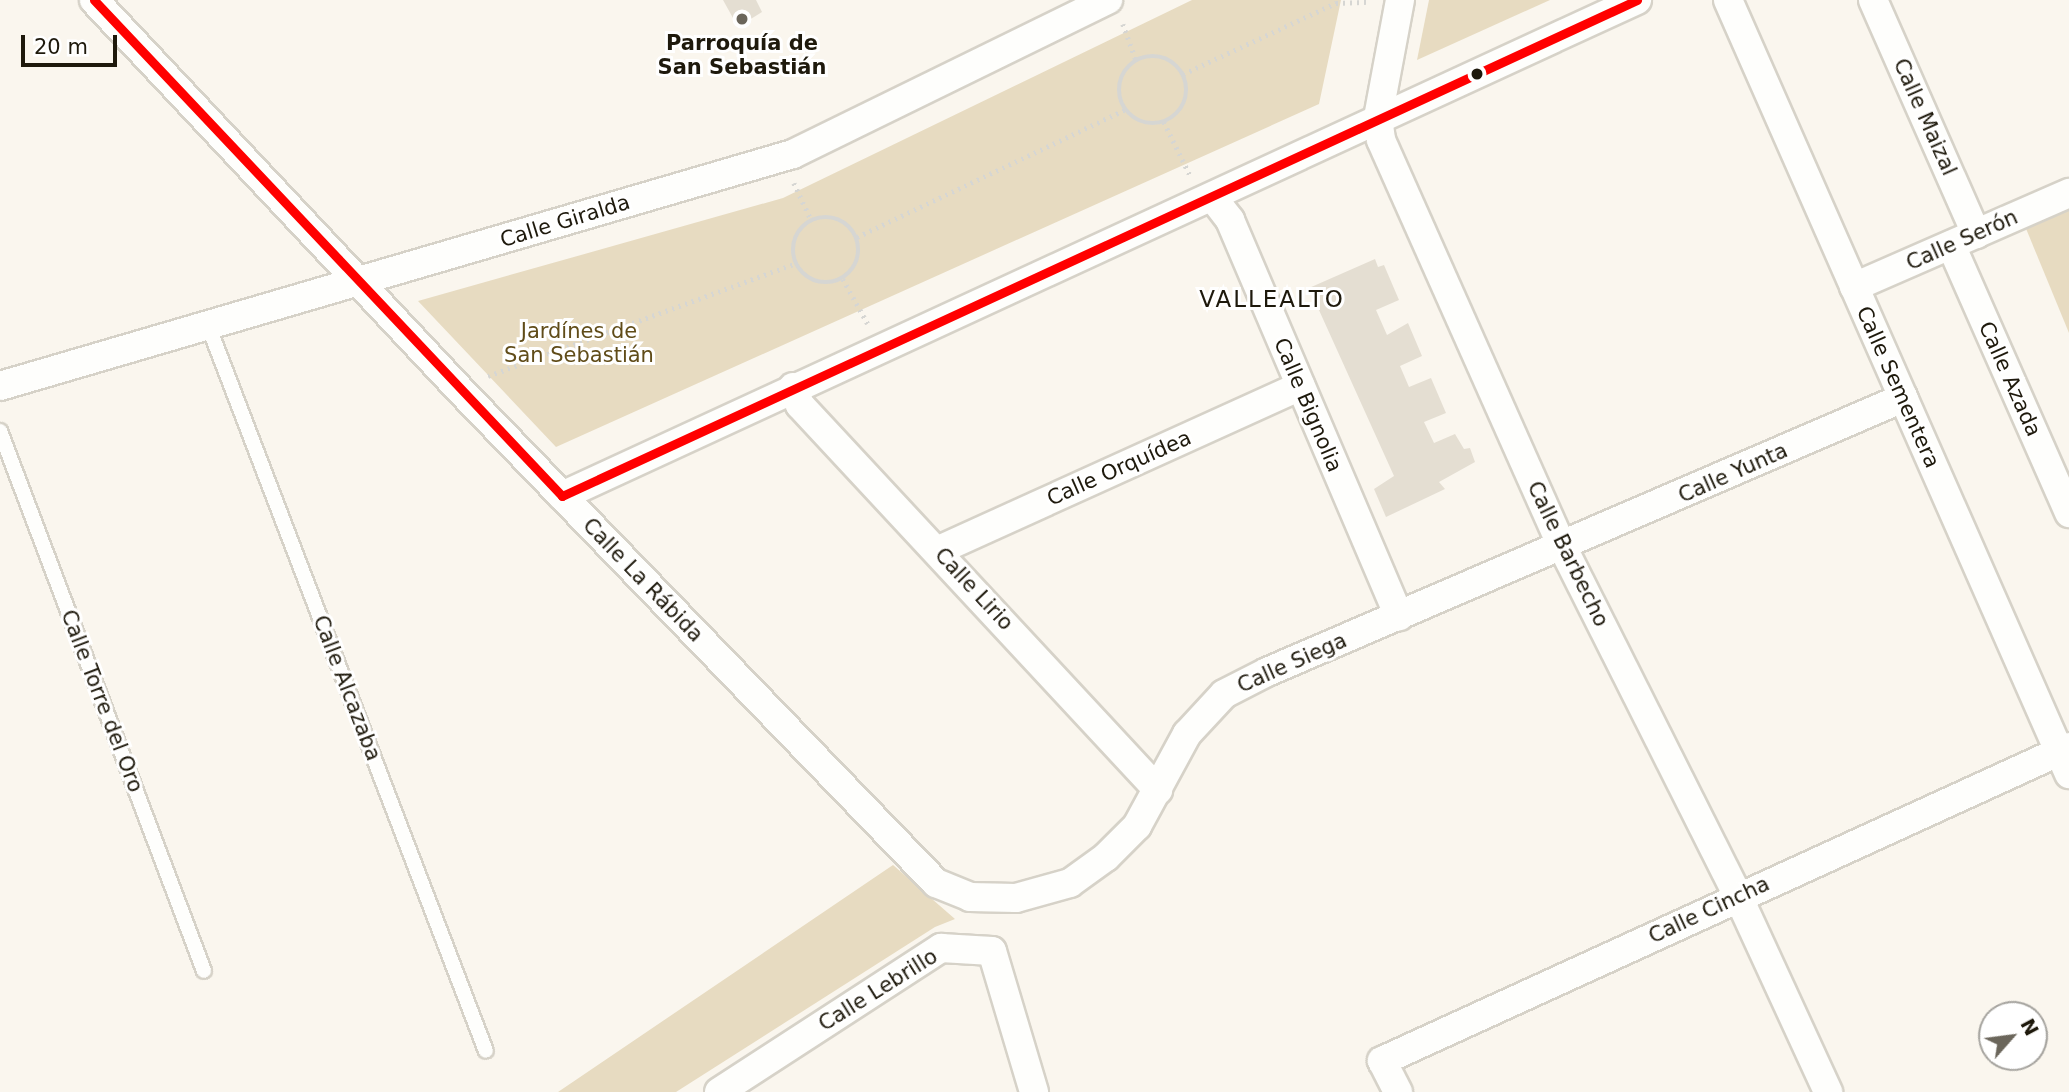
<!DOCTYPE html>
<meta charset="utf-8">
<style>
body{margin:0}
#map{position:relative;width:2069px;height:1092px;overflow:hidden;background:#faf6ee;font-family:"DejaVu Sans",sans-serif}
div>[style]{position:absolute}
.green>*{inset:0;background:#e7dbc1}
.building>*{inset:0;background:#e4ded2}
.path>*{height:4.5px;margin-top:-2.25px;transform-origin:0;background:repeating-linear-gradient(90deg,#d6d6d3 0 2px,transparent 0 7px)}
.path>.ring{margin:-2.25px;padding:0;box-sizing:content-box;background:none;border:4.5px solid #d6d6d3;border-radius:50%}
.roads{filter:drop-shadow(2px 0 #d6d2c8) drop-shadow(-2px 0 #d6d2c8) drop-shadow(0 2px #d6d2c8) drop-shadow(0 -2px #d6d2c8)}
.lane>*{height:14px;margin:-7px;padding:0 7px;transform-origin:7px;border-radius:7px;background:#fefefc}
.street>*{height:28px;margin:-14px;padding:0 14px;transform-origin:14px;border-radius:14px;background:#fefefc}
.bus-1>*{height:9px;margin:-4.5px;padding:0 4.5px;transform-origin:4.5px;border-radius:4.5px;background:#f00}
.dots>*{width:19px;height:19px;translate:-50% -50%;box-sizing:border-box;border:4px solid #fff;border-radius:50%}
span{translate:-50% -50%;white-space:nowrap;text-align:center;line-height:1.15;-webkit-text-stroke:6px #fff;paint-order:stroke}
.poi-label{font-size:21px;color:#1e190c;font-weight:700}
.street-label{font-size:21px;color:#1e190c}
.park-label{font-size:21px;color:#604c19}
.neighbourhood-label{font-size:23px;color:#1e190c;letter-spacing:2px}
.north{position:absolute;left:1978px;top:1001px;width:70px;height:70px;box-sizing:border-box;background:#fff;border:2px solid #a5a39e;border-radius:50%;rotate:62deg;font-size:19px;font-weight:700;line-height:28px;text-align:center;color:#1e190c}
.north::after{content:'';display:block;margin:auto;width:24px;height:32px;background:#6b665b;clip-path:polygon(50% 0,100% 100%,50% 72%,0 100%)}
.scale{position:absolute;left:21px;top:35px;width:96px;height:32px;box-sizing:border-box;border:4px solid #1e190c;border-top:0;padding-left:9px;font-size:21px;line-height:24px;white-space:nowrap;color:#1e190c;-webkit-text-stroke:5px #fff;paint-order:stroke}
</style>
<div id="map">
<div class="green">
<i style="clip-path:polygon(1192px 0,1341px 0,1319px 104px,556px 447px,418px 301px,783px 198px)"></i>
<i style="clip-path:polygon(1429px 0,1550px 0,1417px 60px)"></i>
<i style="clip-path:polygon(2069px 193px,2069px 333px,2020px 214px)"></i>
<i style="clip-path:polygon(893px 865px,955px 919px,935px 927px,676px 1092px,558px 1092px)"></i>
</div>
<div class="building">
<i style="clip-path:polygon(723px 0,756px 0,762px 12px,738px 27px)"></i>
<i style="clip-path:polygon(1375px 259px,1378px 267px,1384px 265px,1399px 300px,1376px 310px,1387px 335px,1408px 323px,1422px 356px,1400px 366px,1409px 387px,1431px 378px,1446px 413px,1424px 422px,1434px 443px,1455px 434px,1464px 449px,1470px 448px,1475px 462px,1439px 482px,1445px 489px,1386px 517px,1374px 489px,1394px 476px,1309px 288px)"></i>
</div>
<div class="path">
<i style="left:1123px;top:24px;width:38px;rotate:70deg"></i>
<i class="ring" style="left:1119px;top:56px;width:63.5px;height:63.5px"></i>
<i style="left:1183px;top:74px;width:169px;rotate:-24.9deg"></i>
<i style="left:1336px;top:3px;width:33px;rotate:-2deg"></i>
<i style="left:1164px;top:122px;width:59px;rotate:63.9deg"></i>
<i style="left:794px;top:183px;width:40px;rotate:65deg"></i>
<i class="ring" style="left:793px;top:217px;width:61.5px;height:61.5px"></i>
<i style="left:857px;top:237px;width:297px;rotate:-25.4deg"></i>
<i style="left:843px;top:279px;width:51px;rotate:60.9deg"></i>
<i style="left:488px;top:376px;width:328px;rotate:-20.1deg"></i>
</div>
<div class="roads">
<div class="lane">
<i style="left:208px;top:325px;width:777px;rotate:69.05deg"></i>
<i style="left:0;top:431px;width:577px;rotate:69.3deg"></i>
</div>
<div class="street">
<i style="left:94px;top:0;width:536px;rotate:46.81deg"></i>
<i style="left:461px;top:391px;width:684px;rotate:46.01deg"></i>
<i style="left:936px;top:883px;width:37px;rotate:22deg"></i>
<i style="left:970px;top:897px;width:46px;rotate:1.2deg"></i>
<i style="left:1016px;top:898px;width:56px;rotate:-15.5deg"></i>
<i style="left:1070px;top:883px;width:44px;rotate:-35.8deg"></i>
<i style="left:1106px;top:857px;width:44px;rotate:-45deg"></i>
<i style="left:1137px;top:826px;width:105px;rotate:-61.5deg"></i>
<i style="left:1187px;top:734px;width:54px;rotate:-47.2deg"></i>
<i style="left:1224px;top:694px;width:48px;rotate:-27.1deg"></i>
<i style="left:1267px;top:672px;width:693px;rotate:-23.31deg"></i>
<i style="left:1400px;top:0;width:120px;rotate:100.6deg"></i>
<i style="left:1378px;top:118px;width:22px;rotate:82deg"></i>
<i style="left:1381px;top:140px;width:447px;rotate:66deg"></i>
<i style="left:1563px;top:548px;width:390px;rotate:63.3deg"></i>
<i style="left:1738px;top:896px;width:216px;rotate:65.3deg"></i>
<i style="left:1728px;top:0;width:846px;rotate:66.22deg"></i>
<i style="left:1873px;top:0;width:256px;rotate:66.2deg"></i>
<i style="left:1213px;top:198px;width:28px;rotate:52deg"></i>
<i style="left:1230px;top:220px;width:431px;rotate:66.9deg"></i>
<i style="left:1951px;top:245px;width:293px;rotate:66.2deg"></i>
<i style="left:1854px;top:287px;width:235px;rotate:-23.6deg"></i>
<i style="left:0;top:386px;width:826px;rotate:-16.31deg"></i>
<i style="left:793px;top:154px;width:351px;rotate:-26.1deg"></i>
<i style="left:793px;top:387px;width:19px;rotate:69deg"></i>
<i style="left:800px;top:405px;width:526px;rotate:47.08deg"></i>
<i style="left:562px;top:496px;width:1184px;rotate:-24.77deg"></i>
<i style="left:939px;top:550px;width:397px;rotate:-24.4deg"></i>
<i style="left:719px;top:1092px;width:265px;rotate:-33deg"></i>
<i style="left:941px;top:948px;width:51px;rotate:3.4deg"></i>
<i style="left:992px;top:951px;width:147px;rotate:73.4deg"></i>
<i style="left:1398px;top:1092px;width:35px;rotate:-117deg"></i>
<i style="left:1382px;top:1061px;width:755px;rotate:-24.56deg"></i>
</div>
</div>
<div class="bus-1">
<i style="left:94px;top:0;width:682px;rotate:46.66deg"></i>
<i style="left:562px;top:496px;width:1184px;rotate:-24.77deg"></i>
</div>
<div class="dots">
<i style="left:742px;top:19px;background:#6b665b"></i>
<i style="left:1477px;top:74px;background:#1e190c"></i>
</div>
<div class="poi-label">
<span style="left:742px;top:55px">Parroquía de<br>San Sebastián</span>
</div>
<div class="street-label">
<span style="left:1925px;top:117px;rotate:66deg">Calle Maizal</span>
<span style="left:565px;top:221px;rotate:-17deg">Calle Giralda</span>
<span style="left:1962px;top:240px;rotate:-24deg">Calle Serón</span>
<span style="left:2010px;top:379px;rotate:66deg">Calle Azada</span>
<span style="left:1898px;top:387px;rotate:66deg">Calle Sementera</span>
<span style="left:1308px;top:405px;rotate:67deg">Calle Bignolia</span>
<span style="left:1119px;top:468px;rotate:-24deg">Calle Orquídea</span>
<span style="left:1733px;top:473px;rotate:-24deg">Calle Yunta</span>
<span style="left:1568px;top:554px;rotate:64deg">Calle Barbecho</span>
<span style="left:643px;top:580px;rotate:46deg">Calle La Rábida</span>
<span style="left:974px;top:589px;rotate:47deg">Calle Lirio</span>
<span style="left:1292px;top:663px;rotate:-24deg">Calle Siega</span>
<span style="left:347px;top:688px;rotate:69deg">Calle Alcazaba</span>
<span style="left:102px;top:701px;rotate:69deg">Calle Torre del Oro</span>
<span style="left:1709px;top:910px;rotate:-25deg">Calle Cincha</span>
<span style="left:878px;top:990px;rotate:-32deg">Calle Lebrillo</span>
</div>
<div class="park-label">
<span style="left:579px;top:343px">Jardínes de<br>San Sebastián</span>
</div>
<div class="neighbourhood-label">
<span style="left:1272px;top:299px">VALLEALTO</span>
</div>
<div class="north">N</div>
<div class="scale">20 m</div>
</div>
